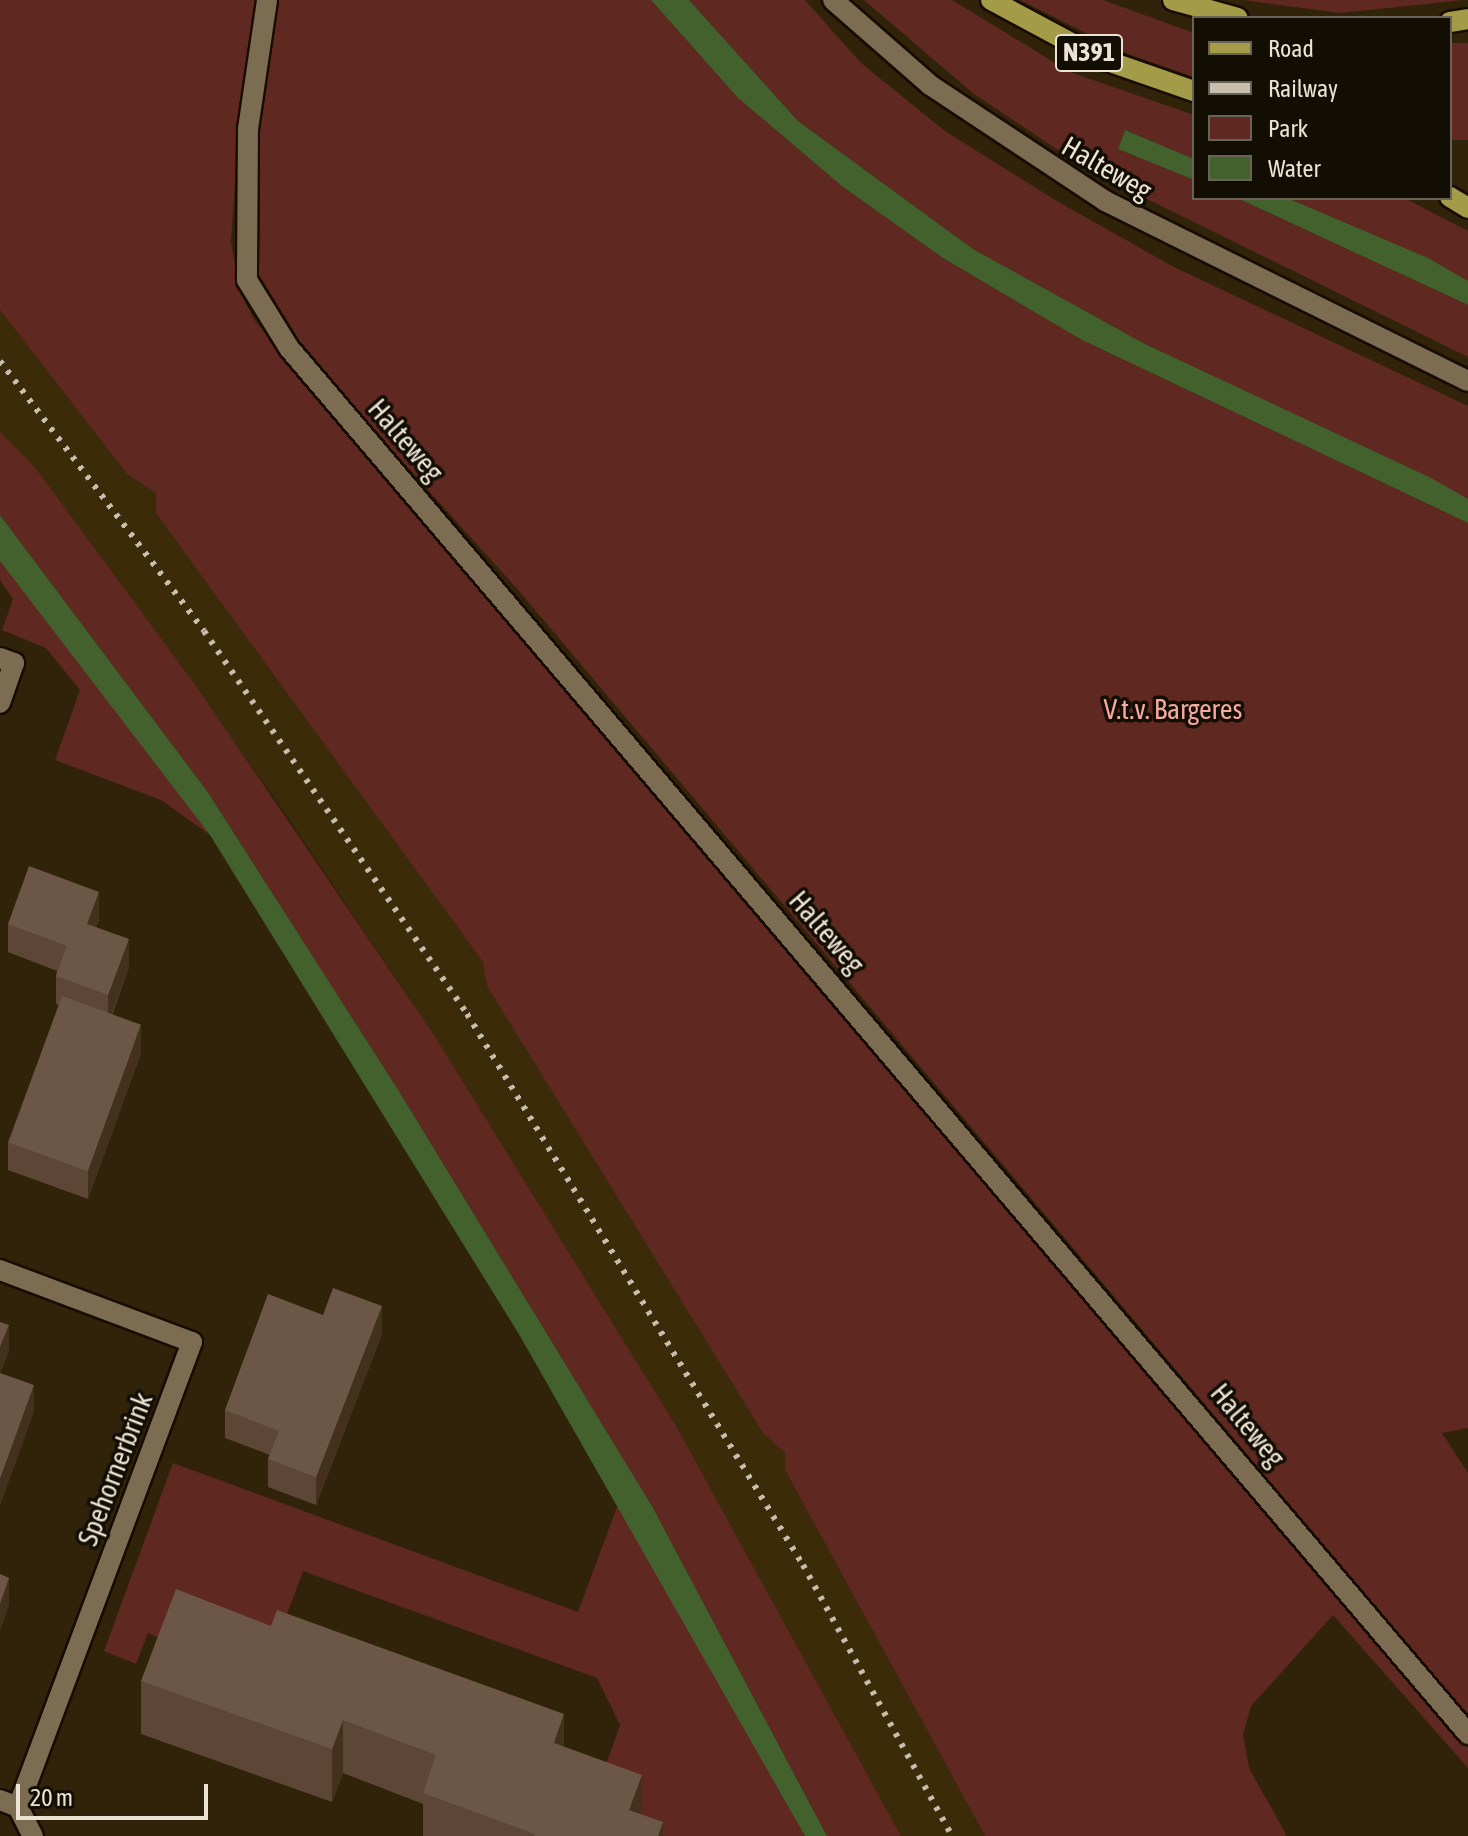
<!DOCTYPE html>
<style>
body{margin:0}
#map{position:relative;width:1468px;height:1836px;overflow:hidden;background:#30230a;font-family:"Asap Condensed",sans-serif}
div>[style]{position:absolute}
.built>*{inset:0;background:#3b2b09}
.green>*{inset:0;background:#5f2820;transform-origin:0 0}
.water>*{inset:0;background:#42612c}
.roads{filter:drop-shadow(2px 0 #180c00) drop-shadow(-2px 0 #180c00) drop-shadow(0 2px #180c00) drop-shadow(0 -2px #180c00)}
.service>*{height:20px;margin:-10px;padding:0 10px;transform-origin:10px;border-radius:10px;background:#7c6d52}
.minor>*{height:20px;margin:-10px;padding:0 10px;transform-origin:10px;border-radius:10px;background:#7c6d52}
.primary>*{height:20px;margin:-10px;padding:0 10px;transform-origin:10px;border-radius:10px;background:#a49b49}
.rail>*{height:6px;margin-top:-3px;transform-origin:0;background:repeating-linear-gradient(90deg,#c7bead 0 4px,transparent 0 12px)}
.wall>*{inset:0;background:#5d4635}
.shaded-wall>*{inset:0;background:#44311d}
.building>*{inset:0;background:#6c5746;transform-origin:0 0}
span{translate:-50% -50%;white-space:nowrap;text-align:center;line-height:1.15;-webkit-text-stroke:7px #130e04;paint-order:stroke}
.shield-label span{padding:2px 6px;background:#130e04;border:2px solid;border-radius:6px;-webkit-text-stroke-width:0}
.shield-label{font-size:26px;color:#ebe3d4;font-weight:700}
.street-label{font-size:28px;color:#ebe3d4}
.park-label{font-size:28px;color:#f6a89b}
.legend{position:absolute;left:1192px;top:16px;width:260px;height:184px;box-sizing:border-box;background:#130e04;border:2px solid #696357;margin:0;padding:10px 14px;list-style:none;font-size:24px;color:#ebe3d4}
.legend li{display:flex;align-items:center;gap:16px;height:40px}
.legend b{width:40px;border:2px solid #696357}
.scale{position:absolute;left:16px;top:1784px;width:192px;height:36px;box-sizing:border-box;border:4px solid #ebe3d4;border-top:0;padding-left:10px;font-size:24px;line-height:28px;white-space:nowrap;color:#ebe3d4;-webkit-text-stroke:6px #130e04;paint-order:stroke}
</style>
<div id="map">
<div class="built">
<i style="clip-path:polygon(0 310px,127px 474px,156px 493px,156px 513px,171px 534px,483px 962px,487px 986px,763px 1433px,785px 1453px,785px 1470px,985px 1836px,901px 1836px,675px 1424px,434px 1035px,279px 804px,34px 466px,0 432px)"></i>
</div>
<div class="green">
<i style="clip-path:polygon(0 0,651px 0,738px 98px,843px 187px,943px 258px,1080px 339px,1468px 523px,1468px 1428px,1442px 1433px,1468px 1473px,1468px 1716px,519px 591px,311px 360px,256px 271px,250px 194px,259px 128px,239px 126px,231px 242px,240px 292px,255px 321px,1353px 1606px,1468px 1748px,1468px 1768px,1333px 1615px,1251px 1706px,1243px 1735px,1249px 1768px,1287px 1836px,985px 1836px,785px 1470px,785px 1453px,763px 1433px,487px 986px,483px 962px,171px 534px,156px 513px,156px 493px,127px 474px,0 310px)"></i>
<i style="clip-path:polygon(689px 0,805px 0,861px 63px,945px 131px,1057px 201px,1172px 266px,1468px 406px,1468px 499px,1145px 344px,973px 249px,798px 121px)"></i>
<i style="clip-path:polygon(864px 0,952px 0,1070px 72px,1194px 115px,1194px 159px,1125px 130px,1118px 149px,1194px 180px,1194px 198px,1237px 198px,1468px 305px,1468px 357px,1088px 170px,974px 94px)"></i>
<i style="clip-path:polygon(1020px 0,1103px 0,1194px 33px,1194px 77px,1128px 54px)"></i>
<i style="clip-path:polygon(1242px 0,1464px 0,1340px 13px)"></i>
<i style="left:1468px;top:43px;width:97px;height:18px;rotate:90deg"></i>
<i style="clip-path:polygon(1287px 198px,1404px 198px,1468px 231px,1468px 281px)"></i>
<i style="clip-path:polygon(0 432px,34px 466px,196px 686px,434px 1035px,675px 1424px,901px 1836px,827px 1836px,652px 1506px,397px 1088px,207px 791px,0 515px)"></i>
<i style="clip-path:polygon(0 561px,170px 777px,210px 835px,161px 800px,55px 760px,80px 690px,46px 648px,2px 630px,13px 599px,0 580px)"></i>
<i style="clip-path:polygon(173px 1463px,578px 1612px,618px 1504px,805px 1836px,652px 1836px,594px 1798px,620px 1725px,597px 1678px,303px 1571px,262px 1682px,148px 1633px,136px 1664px,104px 1651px)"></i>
</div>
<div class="water">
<i style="clip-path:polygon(651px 0,689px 0,798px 121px,973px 249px,1145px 344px,1431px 478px,1468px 499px,1468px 523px,1080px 339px,943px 258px,843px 187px,738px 98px)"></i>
<i style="clip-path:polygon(1125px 130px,1194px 159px,1194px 180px,1118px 149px)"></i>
<i style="clip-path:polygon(1237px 198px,1287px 198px,1428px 258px,1468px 281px,1468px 305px)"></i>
<i style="clip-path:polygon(0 515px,207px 791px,397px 1088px,652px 1506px,827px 1836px,805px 1836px,520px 1336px,210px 835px,0 561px)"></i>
</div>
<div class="roads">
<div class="service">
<i style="left:248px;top:129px;width:130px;rotate:-81.6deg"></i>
</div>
<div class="minor">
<i style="left:833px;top:0;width:129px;rotate:41.2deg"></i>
<i style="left:930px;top:85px;width:210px;rotate:33.5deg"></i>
<i style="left:1105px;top:201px;width:405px;rotate:26.4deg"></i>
<i style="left:248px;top:129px;width:151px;rotate:90.4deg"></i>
<i style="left:247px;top:280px;width:80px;rotate:58.3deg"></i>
<i style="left:289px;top:348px;width:1820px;rotate:49.61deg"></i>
<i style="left:0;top:658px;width:15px;rotate:20deg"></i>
<i style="left:14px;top:663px;width:42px;rotate:109.3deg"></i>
<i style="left:0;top:1270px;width:205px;rotate:20.6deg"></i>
<i style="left:192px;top:1342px;width:496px;rotate:110.5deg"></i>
<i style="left:0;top:1800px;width:19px;rotate:21deg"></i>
<i style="left:18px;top:1807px;width:33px;rotate:63deg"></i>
</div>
<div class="primary">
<i style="left:991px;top:0;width:123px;rotate:28.2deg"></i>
<i style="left:1099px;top:58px;width:101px;rotate:19.2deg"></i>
<i style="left:1173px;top:0;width:67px;rotate:15.5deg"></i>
<i style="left:1450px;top:22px;width:18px;rotate:-9deg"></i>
<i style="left:1450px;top:197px;width:21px;rotate:31deg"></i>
</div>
</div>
<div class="rail">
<i style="left:0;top:361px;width:338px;rotate:52.9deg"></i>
<i style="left:204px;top:631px;width:465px;rotate:55.5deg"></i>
<i style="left:467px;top:1014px;width:645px;rotate:58.63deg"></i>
<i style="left:803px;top:1565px;width:309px;rotate:61.2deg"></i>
</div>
<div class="wall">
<i style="clip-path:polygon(99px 920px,96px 927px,129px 967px,112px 1015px,141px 1053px,88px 1199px,8px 1170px,8px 1142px,59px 1005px,56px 1004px,56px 976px,57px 971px,8px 952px,8px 924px)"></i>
<i style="clip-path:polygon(323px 1315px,382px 1334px,316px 1505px,268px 1487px,268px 1459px,270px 1455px,225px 1438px,225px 1410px)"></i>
<i style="clip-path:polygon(141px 1681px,564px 1747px,642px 1815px,663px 1836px,423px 1836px,423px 1804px,343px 1773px,332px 1802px,141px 1734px)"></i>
</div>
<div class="shaded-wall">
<i style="clip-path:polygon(99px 892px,99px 920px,87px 952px,87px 924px)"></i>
<i style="clip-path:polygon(129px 939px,129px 967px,108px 1023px,108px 995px)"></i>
<i style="clip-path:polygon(141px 1025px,141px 1053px,88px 1199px,88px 1171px)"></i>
<i style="clip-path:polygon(382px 1306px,382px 1334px,316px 1505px,316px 1477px)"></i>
<i style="clip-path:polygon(9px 1325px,9px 1352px,0 1374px,0 1347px)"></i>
<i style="clip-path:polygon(34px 1385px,34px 1412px,0 1506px,0 1479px)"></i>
<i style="clip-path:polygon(9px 1578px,9px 1605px,0 1631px,0 1604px)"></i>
<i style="clip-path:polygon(564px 1714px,564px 1768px,554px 1743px)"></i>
<i style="clip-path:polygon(343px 1720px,343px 1773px,332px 1802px,332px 1749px)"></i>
<i style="clip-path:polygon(642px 1775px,642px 1829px,629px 1810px)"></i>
<i style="clip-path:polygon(663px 1822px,663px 1836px,658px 1836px)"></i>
</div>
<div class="building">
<i style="clip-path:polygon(29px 866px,99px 892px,87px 924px,129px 939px,108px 995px,56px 976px,67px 946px,8px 924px)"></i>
<i style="left:62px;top:996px;width:84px;height:156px;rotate:20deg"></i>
<i style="clip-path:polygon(333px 1288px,382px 1306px,316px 1477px,268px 1459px,279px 1431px,225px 1410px,268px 1294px,323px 1315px)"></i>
<i style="clip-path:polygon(0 1322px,9px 1325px,0 1347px)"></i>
<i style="clip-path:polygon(0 1373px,34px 1385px,0 1479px)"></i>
<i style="clip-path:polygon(0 1574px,9px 1578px,0 1604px)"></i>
<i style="clip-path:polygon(176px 1589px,271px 1626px,277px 1610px,564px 1714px,554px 1743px,642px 1775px,629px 1810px,663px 1822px,658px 1836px,534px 1836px,535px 1834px,423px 1793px,436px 1755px,343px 1720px,332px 1749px,141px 1681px)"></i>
</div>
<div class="shield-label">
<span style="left:1089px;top:53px">N391</span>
</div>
<div class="street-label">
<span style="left:1107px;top:168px;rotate:30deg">Halteweg</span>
<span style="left:406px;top:440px;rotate:49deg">Halteweg</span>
<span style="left:827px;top:932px;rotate:49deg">Halteweg</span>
<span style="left:1248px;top:1425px;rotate:50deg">Halteweg</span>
<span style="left:115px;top:1469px;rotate:-69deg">Spehornerbrink</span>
</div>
<div class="park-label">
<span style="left:1173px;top:709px">V.t.v. Bargeres</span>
</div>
<ul class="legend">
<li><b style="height:10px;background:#a49b49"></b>Road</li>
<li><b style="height:10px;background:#c7bead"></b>Railway</li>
<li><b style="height:22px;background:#5f2820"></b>Park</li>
<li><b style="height:22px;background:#42612c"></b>Water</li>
</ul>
<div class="scale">20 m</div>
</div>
